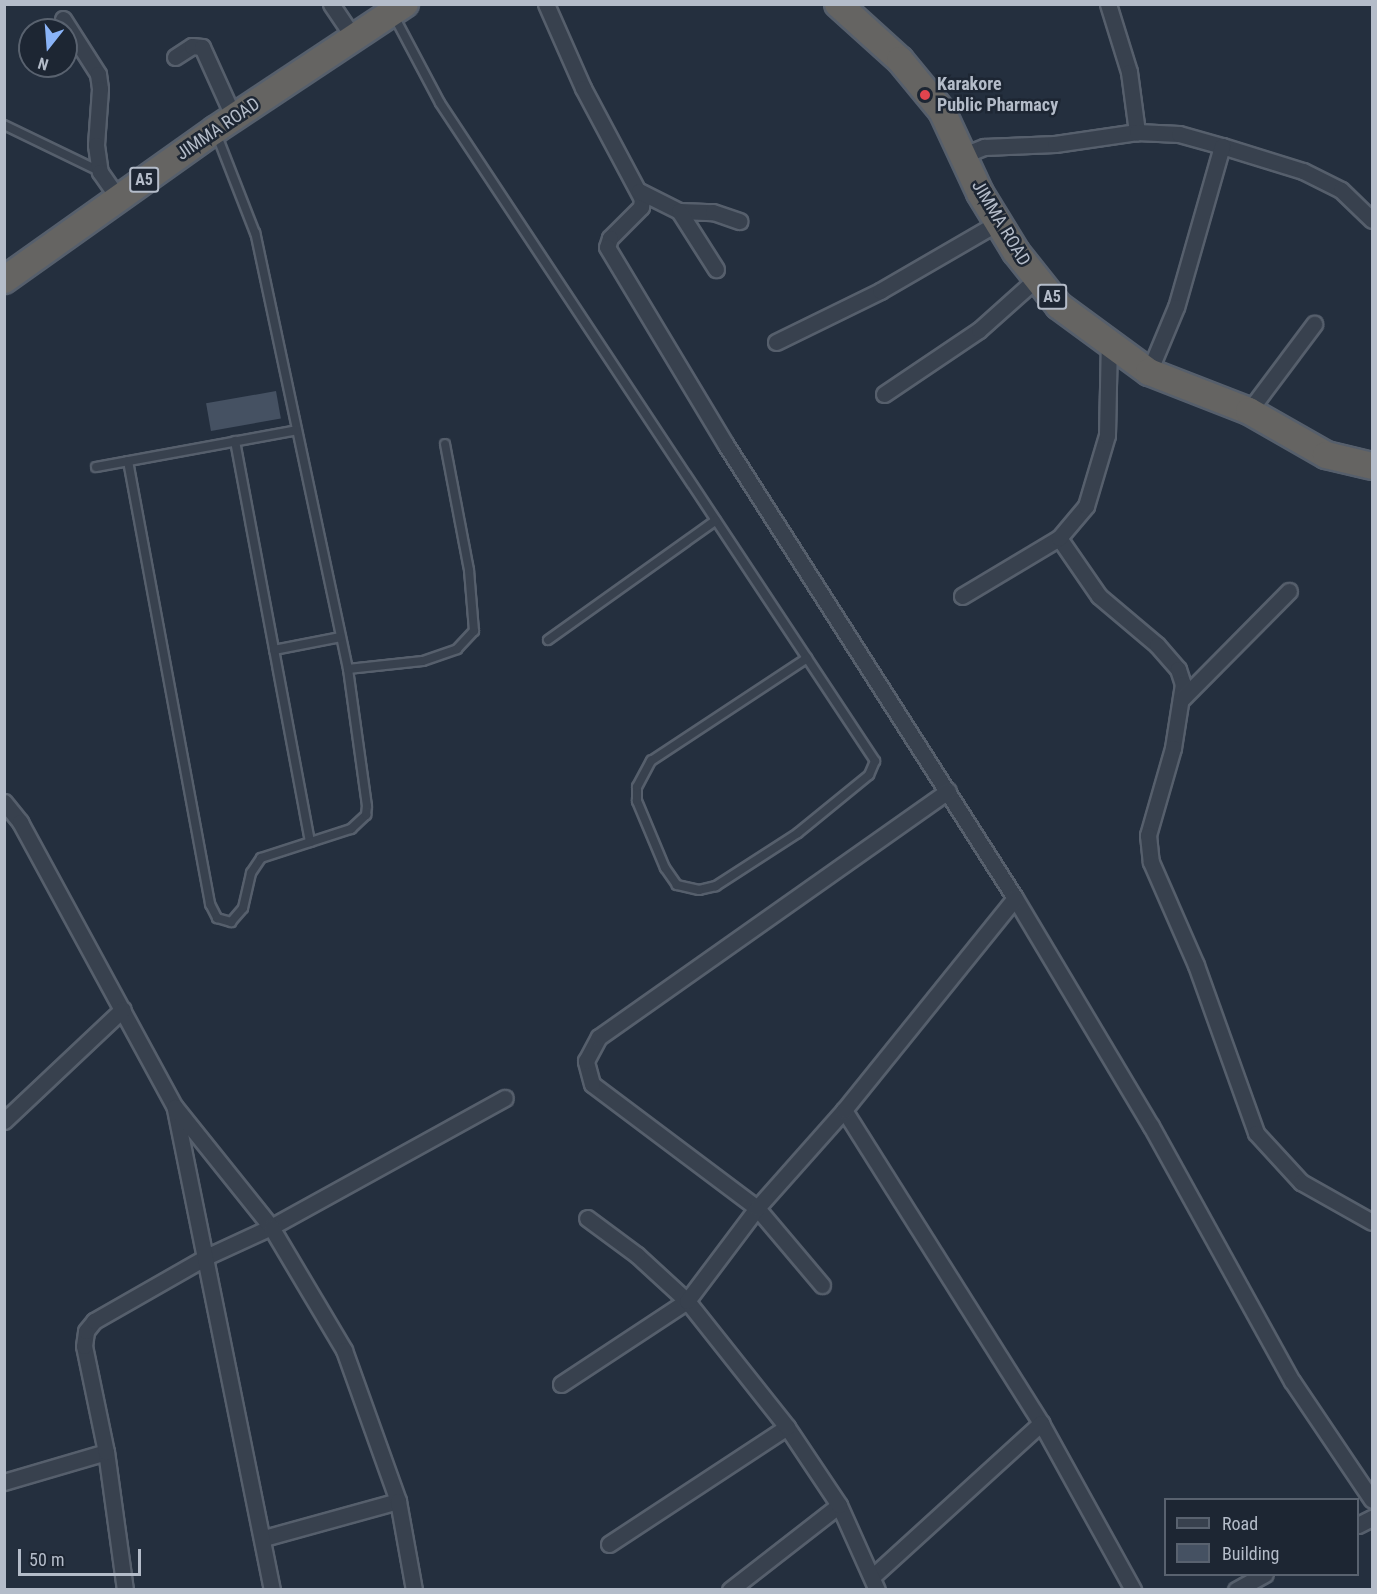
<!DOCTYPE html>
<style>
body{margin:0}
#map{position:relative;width:1377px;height:1594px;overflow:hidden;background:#242f3e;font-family:"Roboto Condensed",sans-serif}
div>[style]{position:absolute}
.building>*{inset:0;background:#455162;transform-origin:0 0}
.roads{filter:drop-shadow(2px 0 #565f6c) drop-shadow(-2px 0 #565f6c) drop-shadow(0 2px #565f6c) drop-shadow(0 -2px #565f6c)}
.service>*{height:8px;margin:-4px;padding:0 4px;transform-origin:4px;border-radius:4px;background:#38414e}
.minor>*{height:15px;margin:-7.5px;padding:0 7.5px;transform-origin:7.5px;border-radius:7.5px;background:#38414e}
.trunk>*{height:26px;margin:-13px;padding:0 13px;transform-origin:13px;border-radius:13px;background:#656462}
.dots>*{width:16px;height:16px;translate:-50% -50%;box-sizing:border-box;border:3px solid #1d2633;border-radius:50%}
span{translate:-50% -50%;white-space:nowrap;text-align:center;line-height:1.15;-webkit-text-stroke:5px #1d2633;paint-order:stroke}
.shield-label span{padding:2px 4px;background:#1d2633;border:2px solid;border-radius:4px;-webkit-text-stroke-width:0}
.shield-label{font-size:16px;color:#b4bcc9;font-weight:700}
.poi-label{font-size:18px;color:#b4bcc9;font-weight:700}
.left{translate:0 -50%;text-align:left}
.street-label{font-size:18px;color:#b4bcc9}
.frame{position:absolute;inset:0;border:6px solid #b4bcc9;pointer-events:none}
.legend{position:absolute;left:1164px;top:1498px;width:195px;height:78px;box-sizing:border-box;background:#1d2633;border:2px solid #59626f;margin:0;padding:8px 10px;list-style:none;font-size:18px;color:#b4bcc9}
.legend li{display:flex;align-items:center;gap:12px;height:30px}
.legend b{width:30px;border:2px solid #59626f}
.north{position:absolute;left:18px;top:18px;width:60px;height:60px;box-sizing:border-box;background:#1d2633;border:2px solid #59626f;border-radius:50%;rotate:197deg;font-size:16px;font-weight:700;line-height:24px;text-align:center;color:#b4bcc9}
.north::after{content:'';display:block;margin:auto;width:21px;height:27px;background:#8ab4f8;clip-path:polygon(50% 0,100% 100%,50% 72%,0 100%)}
.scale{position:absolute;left:18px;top:1549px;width:123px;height:27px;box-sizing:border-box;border:3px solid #b4bcc9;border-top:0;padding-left:8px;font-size:18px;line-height:21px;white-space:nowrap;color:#b4bcc9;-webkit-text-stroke:4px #1d2633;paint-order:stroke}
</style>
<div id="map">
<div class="building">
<i style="left:276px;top:391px;width:28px;height:71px;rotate:80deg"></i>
</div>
<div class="roads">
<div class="service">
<i style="left:394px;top:16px;width:98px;rotate:62.1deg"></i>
<i style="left:440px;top:103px;width:789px;rotate:56.53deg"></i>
<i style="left:875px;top:761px;width:15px;rotate:113deg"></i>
<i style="left:869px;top:775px;width:92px;rotate:140.8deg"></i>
<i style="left:798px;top:833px;width:98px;rotate:147.1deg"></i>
<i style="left:716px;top:886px;width:17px;rotate:167deg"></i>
<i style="left:699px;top:890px;width:23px;rotate:-167deg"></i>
<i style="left:677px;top:885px;width:21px;rotate:-125deg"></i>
<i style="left:665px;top:868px;width:73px;rotate:-112.7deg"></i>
<i style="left:637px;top:801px;width:14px;rotate:-90deg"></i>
<i style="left:637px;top:787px;width:30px;rotate:-62deg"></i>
<i style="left:651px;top:761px;width:187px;rotate:-33.4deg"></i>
<i style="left:4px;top:125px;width:106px;rotate:25.8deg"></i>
<i style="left:235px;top:441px;width:408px;rotate:79.4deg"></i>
<i style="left:128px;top:461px;width:451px;rotate:79.5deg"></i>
<i style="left:210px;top:904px;width:16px;rotate:63deg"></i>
<i style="left:217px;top:918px;width:15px;rotate:16deg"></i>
<i style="left:231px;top:922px;width:18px;rotate:-49deg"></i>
<i style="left:243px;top:908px;width:36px;rotate:-77deg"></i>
<i style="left:251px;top:873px;width:18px;rotate:-56deg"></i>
<i style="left:261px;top:858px;width:95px;rotate:-17.9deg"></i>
<i style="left:351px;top:829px;width:21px;rotate:-43deg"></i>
<i style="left:366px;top:815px;width:9px;rotate:-84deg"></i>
<i style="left:367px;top:806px;width:138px;rotate:-97.9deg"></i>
<i style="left:348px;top:669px;width:446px;rotate:-102deg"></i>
<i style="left:255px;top:233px;width:107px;rotate:-111.3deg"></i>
<i style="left:96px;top:467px;width:204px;rotate:-10.4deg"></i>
<i style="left:548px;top:640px;width:206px;rotate:-35.5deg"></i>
<i style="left:274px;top:650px;width:68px;rotate:-11deg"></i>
<i style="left:348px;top:669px;width:75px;rotate:-6.1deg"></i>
<i style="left:423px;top:661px;width:36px;rotate:-19deg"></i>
<i style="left:457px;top:649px;width:25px;rotate:-47deg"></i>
<i style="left:474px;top:631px;width:61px;rotate:-94.7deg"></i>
<i style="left:469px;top:570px;width:128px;rotate:-100.8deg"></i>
</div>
<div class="minor">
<i style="left:331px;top:4px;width:40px;rotate:56deg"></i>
<i style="left:546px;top:4px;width:92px;rotate:66.2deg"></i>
<i style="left:583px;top:88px;width:126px;rotate:62deg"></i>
<i style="left:642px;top:199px;width:8px;rotate:97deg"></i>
<i style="left:641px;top:207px;width:44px;rotate:135deg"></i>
<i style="left:610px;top:238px;width:9px;rotate:108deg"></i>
<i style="left:607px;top:247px;width:231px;rotate:59deg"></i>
<i style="left:726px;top:445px;width:537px;rotate:57.46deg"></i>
<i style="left:1015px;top:898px;width:265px;rotate:59.2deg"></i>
<i style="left:1151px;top:1126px;width:291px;rotate:61.1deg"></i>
<i style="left:1292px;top:1381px;width:143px;rotate:56.1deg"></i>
<i style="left:1108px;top:4px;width:71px;rotate:72.8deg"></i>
<i style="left:1129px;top:72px;width:61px;rotate:82.4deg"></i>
<i style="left:63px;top:19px;width:65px;rotate:57.5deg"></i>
<i style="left:98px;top:74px;width:15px;rotate:82deg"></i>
<i style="left:100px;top:89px;width:56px;rotate:94.1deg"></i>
<i style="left:96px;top:145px;width:27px;rotate:82deg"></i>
<i style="left:100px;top:172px;width:32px;rotate:55deg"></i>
<i style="left:175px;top:57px;width:20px;rotate:-33deg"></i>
<i style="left:192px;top:46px;width:10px;rotate:6deg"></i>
<i style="left:202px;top:47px;width:78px;rotate:65.7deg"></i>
<i style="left:1222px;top:146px;width:85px;rotate:17.2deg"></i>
<i style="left:1303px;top:171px;width:42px;rotate:26.6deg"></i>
<i style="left:1341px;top:190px;width:43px;rotate:44.1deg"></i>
<i style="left:964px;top:155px;width:22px;rotate:-22deg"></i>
<i style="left:984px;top:147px;width:71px;rotate:-2.4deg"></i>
<i style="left:1055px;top:144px;width:83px;rotate:-8.3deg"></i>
<i style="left:1137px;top:132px;width:42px;rotate:2.7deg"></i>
<i style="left:1179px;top:134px;width:45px;rotate:15.6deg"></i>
<i style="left:1222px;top:146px;width:167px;rotate:105.9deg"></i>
<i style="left:1176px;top:307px;width:70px;rotate:112.6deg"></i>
<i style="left:639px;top:191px;width:45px;rotate:26.6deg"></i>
<i style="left:679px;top:211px;width:34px;rotate:2deg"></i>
<i style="left:713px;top:212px;width:28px;rotate:19deg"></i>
<i style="left:679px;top:211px;width:69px;rotate:57.5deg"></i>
<i style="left:776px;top:342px;width:116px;rotate:-26.1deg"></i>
<i style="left:880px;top:291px;width:138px;rotate:-30.1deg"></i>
<i style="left:884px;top:394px;width:115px;rotate:-34deg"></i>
<i style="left:979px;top:330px;width:76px;rotate:-41.8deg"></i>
<i style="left:1249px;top:411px;width:109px;rotate:-53.2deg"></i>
<i style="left:1059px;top:538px;width:70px;rotate:55.4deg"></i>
<i style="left:1099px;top:596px;width:76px;rotate:40.2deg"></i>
<i style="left:1157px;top:645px;width:32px;rotate:49deg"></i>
<i style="left:1178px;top:669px;width:16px;rotate:72deg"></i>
<i style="left:1183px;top:684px;width:65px;rotate:98.9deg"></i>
<i style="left:1173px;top:748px;width:91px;rotate:106deg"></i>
<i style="left:1148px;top:835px;width:27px;rotate:84deg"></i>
<i style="left:1151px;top:862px;width:112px;rotate:66.4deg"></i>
<i style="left:1196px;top:965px;width:178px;rotate:70.3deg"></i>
<i style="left:1256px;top:1133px;width:67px;rotate:47.4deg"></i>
<i style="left:1301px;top:1182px;width:81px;rotate:29.4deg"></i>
<i style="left:962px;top:596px;width:113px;rotate:-30.9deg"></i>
<i style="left:1059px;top:538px;width:42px;rotate:-49.8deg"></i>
<i style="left:1086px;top:506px;width:74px;rotate:-73.5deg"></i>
<i style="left:1107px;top:435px;width:95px;rotate:-88.8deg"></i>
<i style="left:1182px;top:699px;width:152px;rotate:-45.3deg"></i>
<i style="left:4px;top:802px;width:26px;rotate:51deg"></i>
<i style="left:20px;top:822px;width:324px;rotate:61.5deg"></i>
<i style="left:844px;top:1110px;width:370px;rotate:57.8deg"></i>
<i style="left:1041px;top:1423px;width:191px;rotate:61.1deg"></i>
<i style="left:4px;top:1121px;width:163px;rotate:-43.3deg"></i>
<i style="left:822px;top:1285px;width:101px;rotate:-130.2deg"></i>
<i style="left:757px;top:1208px;width:206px;rotate:-143.1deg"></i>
<i style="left:592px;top:1084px;width:24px;rotate:-105deg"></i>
<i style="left:586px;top:1061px;width:27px;rotate:-62deg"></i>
<i style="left:599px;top:1037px;width:427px;rotate:-35.2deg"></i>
<i style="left:561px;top:1384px;width:151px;rotate:-33.4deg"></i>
<i style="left:687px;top:1301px;width:68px;rotate:-137.4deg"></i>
<i style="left:637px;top:1255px;width:62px;rotate:-143.5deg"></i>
<i style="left:4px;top:1482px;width:106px;rotate:-16.4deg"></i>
<i style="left:1358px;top:1525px;width:16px;rotate:-27deg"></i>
<i style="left:264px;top:1538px;width:139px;rotate:-15.4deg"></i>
<i style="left:609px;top:1544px;width:213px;rotate:-33.3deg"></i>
<i style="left:872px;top:1577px;width:229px;rotate:-42.3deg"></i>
<i style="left:125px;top:1590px;width:139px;rotate:-97.8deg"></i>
<i style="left:106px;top:1452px;width:108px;rotate:-101.7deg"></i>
<i style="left:84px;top:1346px;width:15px;rotate:-82deg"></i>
<i style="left:86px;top:1331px;width:13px;rotate:-51deg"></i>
<i style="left:94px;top:1321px;width:131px;rotate:-29.7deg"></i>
<i style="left:208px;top:1256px;width:69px;rotate:-24.7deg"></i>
<i style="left:271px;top:1227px;width:267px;rotate:-28.9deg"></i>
<i style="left:272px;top:1590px;width:493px;rotate:-101.4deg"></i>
<i style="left:175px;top:1107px;width:154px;rotate:51.3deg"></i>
<i style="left:271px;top:1227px;width:143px;rotate:59.3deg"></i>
<i style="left:344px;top:1350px;width:160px;rotate:70.3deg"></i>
<i style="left:398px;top:1501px;width:90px;rotate:79.8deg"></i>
<i style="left:730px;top:1590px;width:138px;rotate:-37.9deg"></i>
<i style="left:877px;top:1590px;width:93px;rotate:-114.1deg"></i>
<i style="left:839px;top:1505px;width:94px;rotate:-123.7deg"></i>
<i style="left:787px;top:1427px;width:161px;rotate:-128.4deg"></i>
<i style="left:687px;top:1301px;width:116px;rotate:-53deg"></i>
<i style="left:757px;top:1208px;width:131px;rotate:-48.4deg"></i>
<i style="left:844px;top:1110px;width:272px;rotate:-51.1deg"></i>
<i style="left:1236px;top:1590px;width:33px;rotate:-29deg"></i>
</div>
<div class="trunk">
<i style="left:838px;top:4px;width:84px;rotate:42.1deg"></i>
<i style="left:900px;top:60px;width:66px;rotate:50.5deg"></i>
<i style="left:942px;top:111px;width:90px;rotate:65.1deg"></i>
<i style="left:980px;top:193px;width:69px;rotate:58.6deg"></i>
<i style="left:1016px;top:252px;width:69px;rotate:51.5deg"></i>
<i style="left:1059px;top:306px;width:112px;rotate:36.3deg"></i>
<i style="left:1149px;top:372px;width:107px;rotate:21.3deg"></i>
<i style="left:1249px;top:411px;width:89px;rotate:29.7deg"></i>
<i style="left:1326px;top:455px;width:47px;rotate:13.4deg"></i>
<i style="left:4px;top:280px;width:259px;rotate:-35.4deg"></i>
<i style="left:215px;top:130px;width:228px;rotate:-33.6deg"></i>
</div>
</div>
<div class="dots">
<i style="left:925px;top:95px;background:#e0444e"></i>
</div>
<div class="shield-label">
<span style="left:144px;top:180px">A5</span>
<span style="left:1052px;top:297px">A5</span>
</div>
<div class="poi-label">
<span class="left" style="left:937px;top:95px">Karakore<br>Public Pharmacy</span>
</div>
<div class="street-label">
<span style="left:218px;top:129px;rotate:-34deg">JIMMA ROAD</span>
<span style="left:1001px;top:223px;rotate:59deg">JIMMA ROAD</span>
</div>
<div class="frame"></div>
<ul class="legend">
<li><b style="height:8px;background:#38414e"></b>Road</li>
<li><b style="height:16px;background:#455162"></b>Building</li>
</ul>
<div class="north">N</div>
<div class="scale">50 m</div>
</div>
